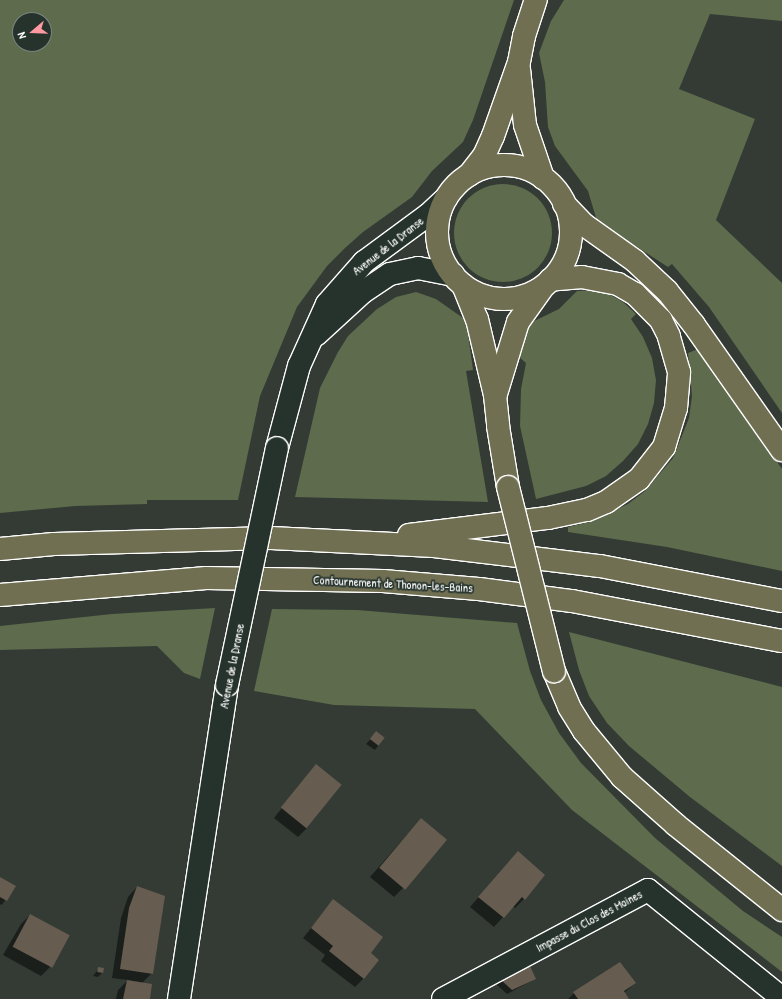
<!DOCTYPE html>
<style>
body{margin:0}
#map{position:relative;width:782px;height:999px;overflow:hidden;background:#333b34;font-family:"Patrick Hand",sans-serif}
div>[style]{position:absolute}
.green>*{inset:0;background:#5e6b4c}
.round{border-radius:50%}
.shadow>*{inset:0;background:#0007}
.building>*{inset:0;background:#665c50;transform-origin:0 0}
.roads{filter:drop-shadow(1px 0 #fff) drop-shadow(-1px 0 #fff) drop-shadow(0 1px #fff) drop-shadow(0 -1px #fff)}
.minor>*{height:22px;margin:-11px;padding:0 11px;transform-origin:11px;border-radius:11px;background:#26332d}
.secondary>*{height:22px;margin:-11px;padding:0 11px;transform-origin:11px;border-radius:11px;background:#26332d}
.primary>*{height:22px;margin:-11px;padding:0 11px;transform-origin:11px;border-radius:11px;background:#706f52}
.primary>.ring{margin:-11px;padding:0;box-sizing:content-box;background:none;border:22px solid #706f52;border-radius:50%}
.trunk>*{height:22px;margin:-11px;padding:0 11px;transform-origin:11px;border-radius:11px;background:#706f52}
.bridges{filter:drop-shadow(1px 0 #fff) drop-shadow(-1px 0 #fff) drop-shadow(0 1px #fff) drop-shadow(0 -1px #fff)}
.secondary-bridge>*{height:22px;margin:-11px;padding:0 11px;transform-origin:11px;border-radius:11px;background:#26332d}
.trunk-bridge>*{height:22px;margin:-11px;padding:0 11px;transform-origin:11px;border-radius:11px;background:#706f52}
span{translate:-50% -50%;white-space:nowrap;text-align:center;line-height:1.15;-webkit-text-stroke:3.5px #26332d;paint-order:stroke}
.street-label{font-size:12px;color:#fff}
.north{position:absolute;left:12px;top:12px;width:40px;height:40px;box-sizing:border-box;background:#26332d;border:1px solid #7d8581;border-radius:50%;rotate:251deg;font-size:11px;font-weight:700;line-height:16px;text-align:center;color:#fff}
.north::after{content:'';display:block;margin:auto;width:14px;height:18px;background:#ff9aa2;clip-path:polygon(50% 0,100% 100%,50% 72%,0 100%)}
</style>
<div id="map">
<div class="green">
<i style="clip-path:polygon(evenodd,0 0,514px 0,473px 120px,463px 142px,432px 171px,412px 197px,363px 232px,345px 248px,327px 266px,297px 307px,260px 396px,238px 500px,147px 500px,147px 504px,75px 506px,0 513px,0 0,20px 20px,44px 20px,44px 44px,20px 44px,20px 20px)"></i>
<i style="clip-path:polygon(564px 0,782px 0,782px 21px,710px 14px,679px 89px,755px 119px,716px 220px,782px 283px,782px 413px,709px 307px,672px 264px,668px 267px,597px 221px,588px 191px,555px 146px,548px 127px,545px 82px,539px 53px,551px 21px)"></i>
<i class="round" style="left:454px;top:184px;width:98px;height:98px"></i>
<i style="clip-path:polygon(593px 290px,609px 294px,623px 302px,636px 314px,631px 319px,643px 337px,652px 358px,656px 380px,654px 403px,648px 424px,638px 444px,623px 461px,606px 476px,586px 486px,536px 499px,520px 426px,521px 389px,526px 363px,519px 357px,523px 340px,528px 324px,559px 309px,577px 291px)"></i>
<i style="clip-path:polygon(416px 292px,436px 299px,463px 318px,467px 326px,473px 370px,466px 371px,488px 502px,295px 497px,320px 388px,338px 352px,348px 336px,377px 309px,396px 297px)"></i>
<i style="clip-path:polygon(698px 349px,782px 469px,782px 571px,667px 547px,568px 532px,568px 527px,589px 522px,628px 504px,645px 491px,673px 458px,689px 418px,692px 396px,688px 353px)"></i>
<i style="clip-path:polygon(215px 608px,200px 679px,184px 673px,157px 646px,0 650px,0 626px,112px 614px)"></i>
<i style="clip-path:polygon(272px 609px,357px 610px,517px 623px,530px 671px,541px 700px,559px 733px,581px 763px,655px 838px,743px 911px,782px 937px,782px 972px,572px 810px,475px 709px,334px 705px,254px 691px)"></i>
<i style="clip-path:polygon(569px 632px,782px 687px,782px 866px,690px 797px,629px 746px,607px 723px,589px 696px,579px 670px)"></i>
</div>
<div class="shadow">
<i style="clip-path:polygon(376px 733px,384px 738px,375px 750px,366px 744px)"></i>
<i style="clip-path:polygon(316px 765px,307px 828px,298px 837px,274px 818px)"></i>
<i style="clip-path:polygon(412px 829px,403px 888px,394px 897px,370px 877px)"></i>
<i style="clip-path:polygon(509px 862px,544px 876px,524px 899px,515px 908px,513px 906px,494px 927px,470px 907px)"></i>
<i style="clip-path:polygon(0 878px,14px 886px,2px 905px,0 904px)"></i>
<i style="clip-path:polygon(137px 887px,152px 973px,142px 983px,149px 999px,116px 999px,118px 990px,128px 980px,112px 978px,121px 918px,128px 897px)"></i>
<i style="clip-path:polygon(334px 900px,370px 953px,364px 978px,355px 987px,321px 961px,325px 955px,303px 938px)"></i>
<i style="clip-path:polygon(30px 915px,50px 967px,41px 976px,3px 955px,21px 924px)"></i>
<i style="clip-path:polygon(99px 968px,103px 969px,102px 973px,98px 977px,93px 976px)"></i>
<i style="clip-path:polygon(501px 979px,535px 979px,507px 994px,496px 984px)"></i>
<i style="clip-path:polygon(635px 983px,624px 993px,628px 999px,568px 999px,574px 993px)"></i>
</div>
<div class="building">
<i style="left:376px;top:731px;width:11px;height:10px;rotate:38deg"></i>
<i style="left:316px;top:764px;width:33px;height:56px;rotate:39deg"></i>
<i style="left:421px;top:818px;width:34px;height:65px;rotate:40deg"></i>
<i style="clip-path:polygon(518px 851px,545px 875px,525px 900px,522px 897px,504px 918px,478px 897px)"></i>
<i style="clip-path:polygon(0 877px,16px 886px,7px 901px,0 897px)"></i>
<i style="clip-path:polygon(137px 886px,165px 896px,153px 974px,120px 969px,129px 908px)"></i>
<i style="clip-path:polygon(333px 899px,383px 937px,371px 953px,379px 960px,364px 979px,329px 951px,333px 946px,311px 928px)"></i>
<i style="left:30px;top:914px;width:45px;height:37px;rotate:28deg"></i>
<i style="clip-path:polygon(620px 962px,636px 983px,624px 991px,629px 999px,578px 999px,573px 992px)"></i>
<i style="clip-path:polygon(530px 966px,536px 979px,512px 990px,500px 979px)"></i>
<i style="left:98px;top:967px;width:6px;height:5px;rotate:9deg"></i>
<i style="clip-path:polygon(127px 980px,152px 984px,150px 999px,123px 999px)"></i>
</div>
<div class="roads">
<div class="minor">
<i style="left:443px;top:999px;width:232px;rotate:-28deg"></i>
<i style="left:648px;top:890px;width:172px;rotate:38.9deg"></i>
</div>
<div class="secondary">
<i style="left:316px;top:335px;width:64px;rotate:-42.5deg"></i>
<i style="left:363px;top:292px;width:32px;rotate:-34deg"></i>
<i style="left:390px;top:274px;width:29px;rotate:-12deg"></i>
<i style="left:418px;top:268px;width:36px;rotate:11deg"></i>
<i style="left:277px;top:448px;width:85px;rotate:-75deg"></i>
<i style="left:299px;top:366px;width:68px;rotate:-65.7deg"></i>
<i style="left:327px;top:304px;width:56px;rotate:-48.6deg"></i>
<i style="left:364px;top:262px;width:79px;rotate:-36.3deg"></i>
<i style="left:428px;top:215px;width:25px;rotate:-43deg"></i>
<i style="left:179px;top:999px;width:318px;rotate:-81.3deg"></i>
</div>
<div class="primary">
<i style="left:519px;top:69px;width:56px;rotate:83.9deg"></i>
<i style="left:525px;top:125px;width:56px;rotate:71.2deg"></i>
<i class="ring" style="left:437px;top:165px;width:112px;height:112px"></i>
<i style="left:469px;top:175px;width:24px;rotate:-52deg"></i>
<i style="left:484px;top:156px;width:22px;rotate:-66deg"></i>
<i style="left:493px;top:136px;width:78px;rotate:-70.6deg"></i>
<i style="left:519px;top:62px;width:26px;rotate:-79deg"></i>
<i style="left:524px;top:36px;width:38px;rotate:-72deg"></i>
</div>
<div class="trunk">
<i style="left:564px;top:204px;width:28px;rotate:46deg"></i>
<i style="left:583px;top:224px;width:64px;rotate:35.4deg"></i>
<i style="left:635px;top:261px;width:44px;rotate:43.2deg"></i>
<i style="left:667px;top:291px;width:43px;rotate:51.5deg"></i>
<i style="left:694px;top:325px;width:153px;rotate:54.9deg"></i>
<i style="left:463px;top:285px;width:37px;rotate:68deg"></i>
<i style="left:477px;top:319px;width:78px;rotate:76.7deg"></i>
<i style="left:495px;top:395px;width:31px;rotate:84deg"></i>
<i style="left:498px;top:426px;width:62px;rotate:80.7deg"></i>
<i style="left:496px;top:394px;width:75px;rotate:-73deg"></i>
<i style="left:518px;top:322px;width:43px;rotate:-54.5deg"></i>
<i style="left:409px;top:535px;width:140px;rotate:-7deg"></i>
<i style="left:548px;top:518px;width:40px;rotate:-12deg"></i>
<i style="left:587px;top:510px;width:21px;rotate:-23deg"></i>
<i style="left:606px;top:502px;width:40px;rotate:-34.9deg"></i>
<i style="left:639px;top:479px;width:41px;rotate:-52deg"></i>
<i style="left:664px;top:447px;width:41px;rotate:-72.9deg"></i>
<i style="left:676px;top:408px;width:36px;rotate:-85deg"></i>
<i style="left:679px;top:372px;width:37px;rotate:-106deg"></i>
<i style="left:669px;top:336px;width:18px;rotate:-117deg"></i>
<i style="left:661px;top:320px;width:37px;rotate:-135deg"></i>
<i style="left:635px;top:294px;width:20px;rotate:-150deg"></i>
<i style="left:618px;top:284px;width:37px;rotate:-169deg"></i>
<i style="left:582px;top:277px;width:32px;rotate:175deg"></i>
<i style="left:0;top:549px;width:54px;rotate:-5.3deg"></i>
<i style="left:54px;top:544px;width:217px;rotate:-1.6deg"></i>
<i style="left:271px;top:538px;width:163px;rotate:2.8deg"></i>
<i style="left:434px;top:546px;width:167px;rotate:6.9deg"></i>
<i style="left:600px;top:566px;width:185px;rotate:10.9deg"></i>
<i style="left:0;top:595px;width:207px;rotate:-4.7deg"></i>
<i style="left:206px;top:578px;width:177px;rotate:1deg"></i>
<i style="left:383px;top:581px;width:96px;rotate:4.8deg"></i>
<i style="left:479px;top:589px;width:94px;rotate:7.4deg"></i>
<i style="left:572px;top:601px;width:214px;rotate:10.8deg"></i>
<i style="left:554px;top:671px;width:39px;rotate:67deg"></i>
<i style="left:569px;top:707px;width:28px;rotate:58deg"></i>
<i style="left:584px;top:731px;width:60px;rotate:50.4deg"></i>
<i style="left:622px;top:777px;width:72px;rotate:41.6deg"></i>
<i style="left:676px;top:825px;width:136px;rotate:38.7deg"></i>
</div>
</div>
<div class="bridges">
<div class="secondary-bridge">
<i style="left:227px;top:685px;width:242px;rotate:-78.1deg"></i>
</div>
<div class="trunk-bridge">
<i style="left:508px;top:487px;width:190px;rotate:76deg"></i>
</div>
</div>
<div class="street-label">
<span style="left:388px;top:246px;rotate:-38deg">Avenue de la Dranse</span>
<span style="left:393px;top:584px;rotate:3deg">Contournement de Thonon-les-Bains</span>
<span style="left:232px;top:666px;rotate:-79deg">Avenue de la Dranse</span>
<span style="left:589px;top:921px;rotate:-28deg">Impasse du Clos des Moines</span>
</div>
<div class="north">N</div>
</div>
